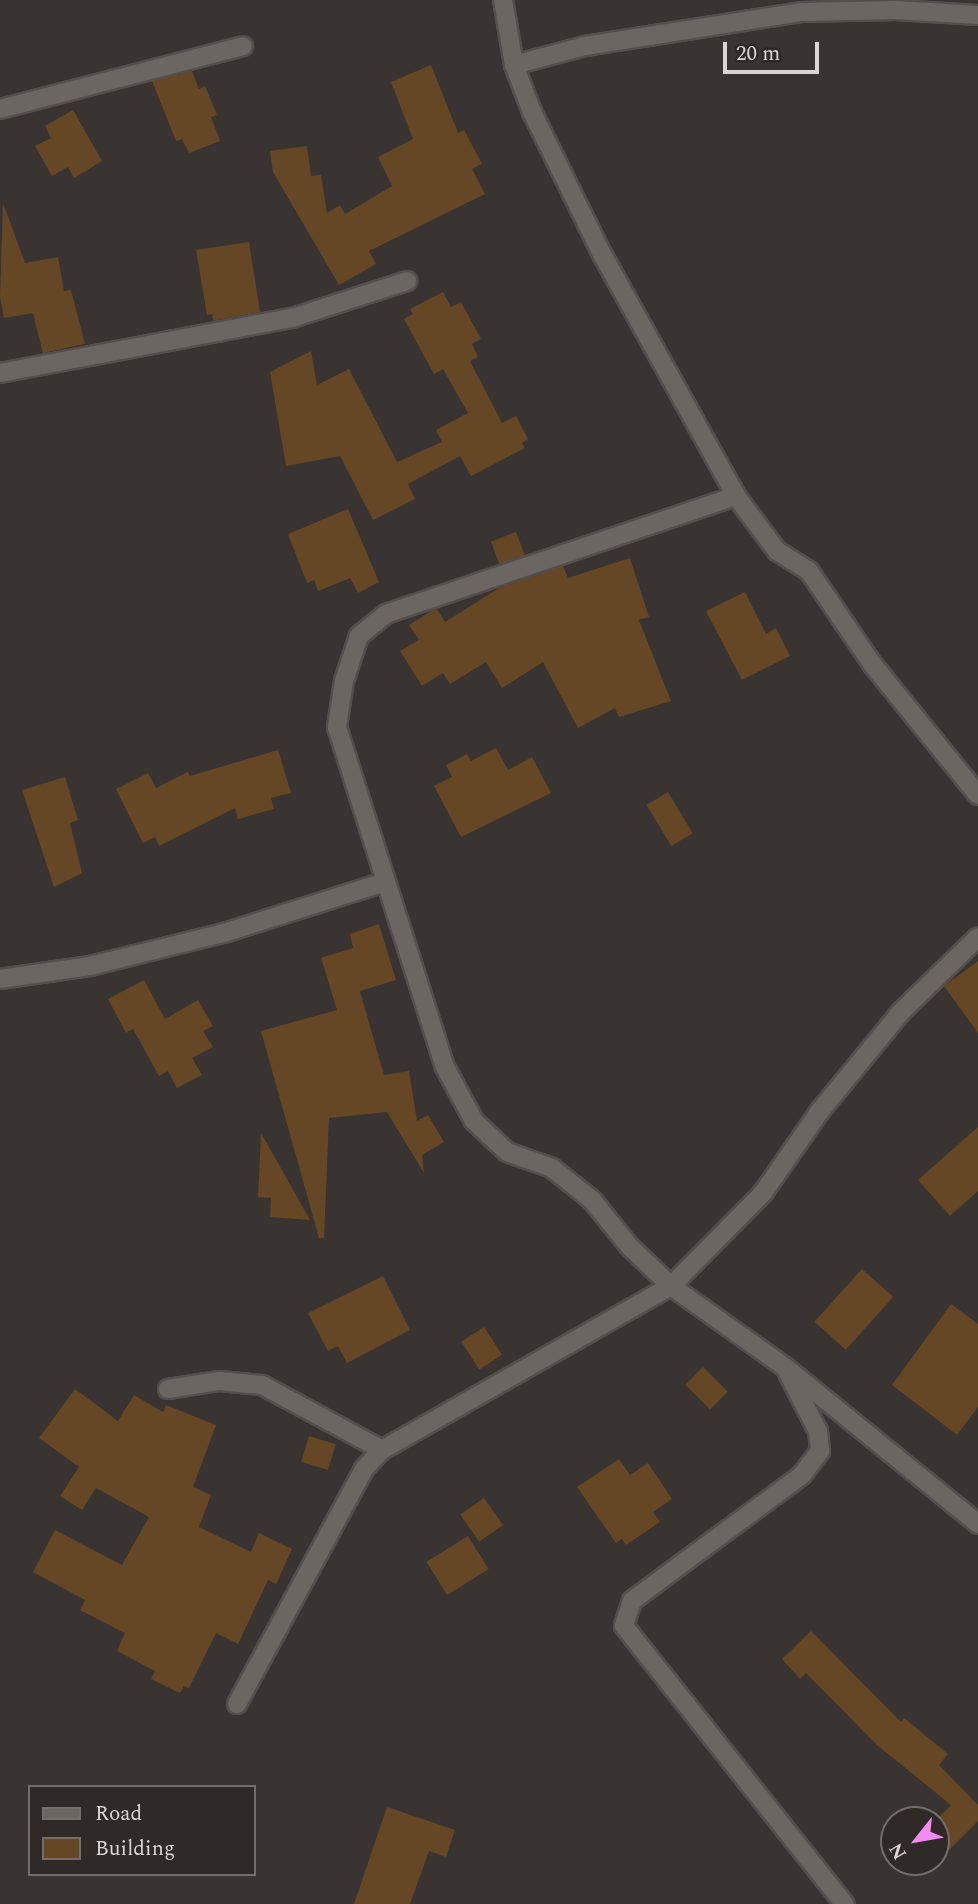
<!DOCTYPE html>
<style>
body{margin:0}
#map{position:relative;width:978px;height:1904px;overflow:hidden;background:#393331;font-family:Spectral,serif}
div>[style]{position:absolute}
.building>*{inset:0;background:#664725;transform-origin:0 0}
.roads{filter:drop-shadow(2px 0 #544f4d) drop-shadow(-2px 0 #544f4d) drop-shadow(0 2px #544f4d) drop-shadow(0 -2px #544f4d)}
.minor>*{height:18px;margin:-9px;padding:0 9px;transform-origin:9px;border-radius:9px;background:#6c6663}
span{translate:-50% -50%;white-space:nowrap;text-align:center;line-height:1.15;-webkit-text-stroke:7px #2f2927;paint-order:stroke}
.legend{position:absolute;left:28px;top:1785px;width:228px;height:91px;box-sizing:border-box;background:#2f2927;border:2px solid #736e6c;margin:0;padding:9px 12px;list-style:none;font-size:21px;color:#dad6d4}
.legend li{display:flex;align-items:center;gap:14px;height:35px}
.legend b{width:35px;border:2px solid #736e6c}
.north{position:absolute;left:880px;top:1806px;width:70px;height:70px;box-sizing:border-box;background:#2f2927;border:2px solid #736e6c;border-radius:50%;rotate:239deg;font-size:19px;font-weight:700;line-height:28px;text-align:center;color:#dad6d4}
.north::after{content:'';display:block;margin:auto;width:24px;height:32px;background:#f38af2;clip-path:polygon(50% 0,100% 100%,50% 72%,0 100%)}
.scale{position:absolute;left:723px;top:42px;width:96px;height:32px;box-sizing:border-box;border:4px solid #dad6d4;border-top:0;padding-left:9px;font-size:21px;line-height:24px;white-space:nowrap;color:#dad6d4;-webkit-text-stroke:5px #2f2927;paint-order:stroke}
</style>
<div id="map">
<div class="building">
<i style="clip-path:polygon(431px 65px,458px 133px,464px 130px,482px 164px,472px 169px,485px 194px,369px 251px,376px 264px,339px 285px,273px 172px,270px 151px,307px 146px,311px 176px,321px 175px,327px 213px,340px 205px,345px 214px,392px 186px,378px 157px,413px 139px,391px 82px)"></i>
<i style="clip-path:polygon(192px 71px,199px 89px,205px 86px,217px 115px,211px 117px,220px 141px,189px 153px,182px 139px,176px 141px,152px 81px)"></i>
<i style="clip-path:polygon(73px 110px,102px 161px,74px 178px,68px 167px,52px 176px,35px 146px,51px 138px,45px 126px)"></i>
<i style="clip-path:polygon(3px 203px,25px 263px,58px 257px,64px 291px,71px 290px,85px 344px,43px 353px,33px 313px,4px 318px,0 297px)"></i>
<i style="clip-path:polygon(249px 242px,260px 312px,213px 321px,212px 314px,207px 315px,196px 250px)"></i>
<i style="clip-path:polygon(443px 292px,451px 307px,461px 302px,481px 339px,472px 344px,478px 357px,470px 361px,502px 423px,516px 416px,528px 439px,522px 443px,525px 448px,471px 476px,460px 456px,408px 484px,415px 499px,373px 520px,340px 456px,286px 466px,270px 372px,311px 351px,317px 385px,349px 369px,397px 462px,442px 442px,436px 430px,468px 413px,443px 369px,434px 374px,404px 319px,413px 314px,410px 309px)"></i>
<i style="clip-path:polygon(348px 509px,379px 582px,358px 593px,350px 578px,318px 591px,314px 580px,307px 583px,288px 534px)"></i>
<i style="left:516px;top:532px;width:25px;height:27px;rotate:69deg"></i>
<i style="clip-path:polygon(630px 558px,649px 617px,639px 620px,671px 701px,619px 717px,615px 708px,578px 728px,543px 662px,502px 688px,486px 662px,450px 684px,443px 673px,422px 686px,400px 651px,419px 640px,409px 625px,433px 610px,437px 609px,445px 622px,499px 588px,563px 566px,568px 578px)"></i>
<i style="clip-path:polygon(745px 592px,766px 634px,776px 628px,790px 656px,742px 680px,706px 611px)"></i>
<i style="clip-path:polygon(496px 748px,508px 770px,532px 757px,551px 793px,461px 837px,434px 786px,452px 777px,446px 765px,467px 754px,471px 761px)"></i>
<i style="clip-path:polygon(278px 750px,291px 793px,271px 798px,274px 809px,238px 819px,235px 808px,159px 846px,155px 837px,143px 843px,116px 789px,148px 773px,156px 788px,188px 772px,190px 776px)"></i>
<i style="clip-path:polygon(65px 777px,78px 820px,70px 823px,82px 873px,54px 887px,22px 790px)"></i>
<i style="left:668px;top:792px;width:48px;height:25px;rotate:59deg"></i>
<i style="clip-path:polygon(379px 924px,396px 980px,360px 991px,384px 1075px,409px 1071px,417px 1121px,428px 1115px,444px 1142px,422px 1155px,424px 1173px,387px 1112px,329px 1118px,324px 1238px,319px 1238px,261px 1031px,337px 1010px,321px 958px,353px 948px,350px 934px)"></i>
<i style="clip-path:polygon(978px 961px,978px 1033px,944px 986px)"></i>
<i style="clip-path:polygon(144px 980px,165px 1019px,198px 1000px,213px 1026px,203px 1031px,213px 1047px,192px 1058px,202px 1075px,177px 1088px,168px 1071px,159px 1076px,133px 1029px,126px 1033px,108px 999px)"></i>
<i style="clip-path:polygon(978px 1127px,978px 1191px,950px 1216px,918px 1180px)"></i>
<i style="clip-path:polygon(261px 1133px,273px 1154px,310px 1220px,270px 1217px,271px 1198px,258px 1197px)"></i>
<i style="left:862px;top:1269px;width:42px;height:71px;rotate:42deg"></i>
<i style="clip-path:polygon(383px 1276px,410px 1330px,347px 1363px,338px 1346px,328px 1351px,308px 1313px)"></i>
<i style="clip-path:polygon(951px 1304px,978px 1324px,978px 1407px,957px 1435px,892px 1385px)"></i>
<i style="left:484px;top:1327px;width:33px;height:27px;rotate:57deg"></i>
<i style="left:703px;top:1367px;width:35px;height:25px;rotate:45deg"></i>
<i style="clip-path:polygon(75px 1389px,118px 1421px,134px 1395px,163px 1412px,166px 1405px,216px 1425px,193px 1487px,211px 1495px,199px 1527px,251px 1552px,259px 1533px,292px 1549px,276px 1584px,268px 1580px,238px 1644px,216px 1633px,189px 1688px,184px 1686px,180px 1693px,151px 1679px,155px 1671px,117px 1651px,125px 1633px,80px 1610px,85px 1600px,33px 1572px,55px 1530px,122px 1565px,149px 1517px,96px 1488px,82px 1510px,60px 1496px,79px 1467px,39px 1438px)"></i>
<i style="left:309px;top:1436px;width:28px;height:27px;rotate:17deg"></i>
<i style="clip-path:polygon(619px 1459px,630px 1475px,648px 1463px,672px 1499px,653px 1512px,660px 1522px,626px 1545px,622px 1539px,616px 1543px,577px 1487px)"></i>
<i style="left:484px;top:1498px;width:33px;height:29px;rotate:55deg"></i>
<i style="left:468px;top:1536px;width:39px;height:49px;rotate:58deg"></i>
<i style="clip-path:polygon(811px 1631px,901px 1722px,904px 1718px,948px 1754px,939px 1765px,978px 1805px,978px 1821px,949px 1850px,936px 1837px,936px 1820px,951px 1805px,877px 1745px,806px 1673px,800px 1679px,782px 1659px)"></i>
<i style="clip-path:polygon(387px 1807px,455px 1830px,446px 1857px,429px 1851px,410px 1904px,354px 1904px)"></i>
</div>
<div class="roads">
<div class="minor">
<i style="left:503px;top:0;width:66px;rotate:80.4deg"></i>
<i style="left:514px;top:65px;width:50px;rotate:69deg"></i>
<i style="left:532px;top:112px;width:158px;rotate:63.8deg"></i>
<i style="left:602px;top:254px;width:277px;rotate:61deg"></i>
<i style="left:736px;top:496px;width:69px;rotate:53.3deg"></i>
<i style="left:777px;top:551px;width:38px;rotate:32deg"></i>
<i style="left:809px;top:571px;width:114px;rotate:55.8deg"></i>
<i style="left:873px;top:665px;width:167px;rotate:51.1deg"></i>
<i style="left:514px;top:65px;width:73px;rotate:-15deg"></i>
<i style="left:585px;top:46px;width:220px;rotate:-8.9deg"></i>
<i style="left:802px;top:12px;width:94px;rotate:-1.2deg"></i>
<i style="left:896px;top:10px;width:82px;rotate:3.5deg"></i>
<i style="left:0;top:109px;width:251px;rotate:-14.5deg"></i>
<i style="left:0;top:373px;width:297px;rotate:-10.7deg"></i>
<i style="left:292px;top:318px;width:121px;rotate:-17.8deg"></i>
<i style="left:736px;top:496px;width:369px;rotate:161.4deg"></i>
<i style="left:386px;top:614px;width:35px;rotate:141deg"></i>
<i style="left:359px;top:636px;width:47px;rotate:108.4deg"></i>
<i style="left:344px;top:681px;width:47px;rotate:98.7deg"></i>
<i style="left:337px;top:727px;width:357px;rotate:72.4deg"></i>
<i style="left:445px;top:1067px;width:61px;rotate:61.8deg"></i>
<i style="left:474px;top:1121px;width:45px;rotate:43.2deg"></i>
<i style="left:507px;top:1152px;width:48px;rotate:19.6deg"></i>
<i style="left:552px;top:1168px;width:51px;rotate:38.7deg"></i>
<i style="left:592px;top:1200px;width:59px;rotate:51.2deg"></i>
<i style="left:629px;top:1246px;width:58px;rotate:43.6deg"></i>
<i style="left:671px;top:1286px;width:140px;rotate:35.4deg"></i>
<i style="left:785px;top:1367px;width:249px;rotate:39.1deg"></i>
<i style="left:0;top:979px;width:91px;rotate:-8.2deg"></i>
<i style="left:90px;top:966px;width:141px;rotate:-13.9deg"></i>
<i style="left:227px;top:932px;width:166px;rotate:-17.6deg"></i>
<i style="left:788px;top:1373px;width:65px;rotate:62.7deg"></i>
<i style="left:818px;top:1431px;width:20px;rotate:84deg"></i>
<i style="left:820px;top:1451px;width:30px;rotate:127deg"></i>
<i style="left:802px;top:1475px;width:212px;rotate:143.5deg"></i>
<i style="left:632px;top:1601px;width:26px;rotate:108deg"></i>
<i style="left:624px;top:1626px;width:355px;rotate:51.6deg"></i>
<i style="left:168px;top:1389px;width:52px;rotate:-8.9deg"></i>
<i style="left:219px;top:1381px;width:43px;rotate:5.3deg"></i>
<i style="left:262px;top:1385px;width:136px;rotate:28.4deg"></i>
<i style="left:237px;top:1704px;width:267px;rotate:-61.6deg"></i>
<i style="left:364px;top:1469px;width:26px;rotate:-47deg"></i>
<i style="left:382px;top:1450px;width:332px;rotate:-29.6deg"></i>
<i style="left:671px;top:1286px;width:131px;rotate:-45.3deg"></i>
<i style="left:763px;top:1193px;width:100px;rotate:-55.2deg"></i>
<i style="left:820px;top:1111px;width:128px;rotate:-50.7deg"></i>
<i style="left:901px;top:1012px;width:107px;rotate:-44.2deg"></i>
</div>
</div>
<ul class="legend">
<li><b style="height:9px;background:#6c6663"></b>Road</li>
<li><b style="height:19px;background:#664725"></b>Building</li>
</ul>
<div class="north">N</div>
<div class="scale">20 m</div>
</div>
